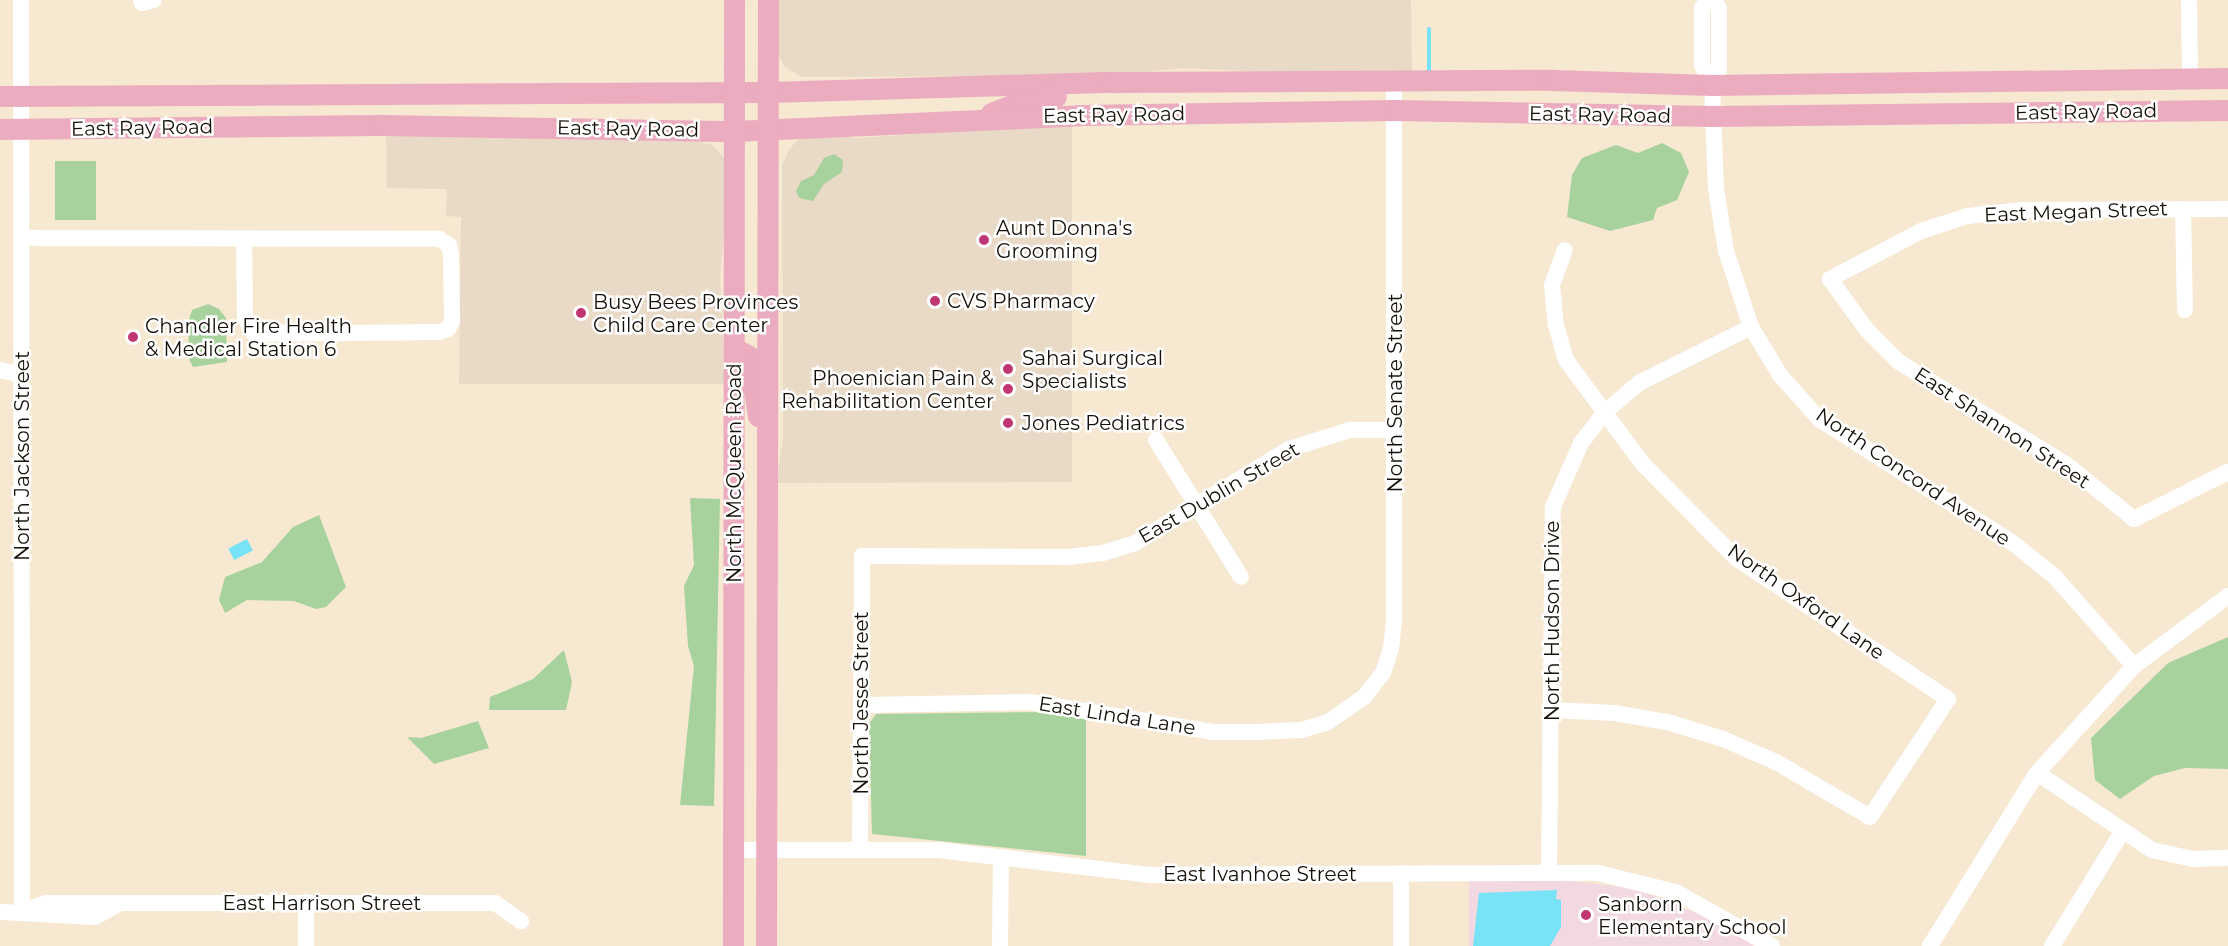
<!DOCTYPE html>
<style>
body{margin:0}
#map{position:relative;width:2228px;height:946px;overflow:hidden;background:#f7e8d1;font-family:Montserrat,sans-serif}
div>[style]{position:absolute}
.commercial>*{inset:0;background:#e9dac7}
.education>*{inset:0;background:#f2d8e1}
.green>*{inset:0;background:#a7d29d;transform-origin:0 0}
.water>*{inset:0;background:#78e2f6;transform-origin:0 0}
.stream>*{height:4px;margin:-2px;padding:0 2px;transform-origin:2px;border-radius:2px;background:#78e2f6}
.minor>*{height:16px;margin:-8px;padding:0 8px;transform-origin:8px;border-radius:8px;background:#fff}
.major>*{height:21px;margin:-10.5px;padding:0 10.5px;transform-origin:10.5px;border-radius:10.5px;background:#ebacbf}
.dots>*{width:16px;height:16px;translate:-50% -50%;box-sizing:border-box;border:3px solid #fff;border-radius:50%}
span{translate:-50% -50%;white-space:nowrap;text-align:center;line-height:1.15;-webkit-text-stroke:5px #fff;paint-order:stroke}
.street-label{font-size:20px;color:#151008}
.poi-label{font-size:20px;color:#151008}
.left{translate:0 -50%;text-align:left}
.right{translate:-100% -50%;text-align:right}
</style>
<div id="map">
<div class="commercial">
<i style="clip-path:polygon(776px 0,1411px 0,1412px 72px,1259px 72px,1185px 68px,1097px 76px,802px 77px,785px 67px,776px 51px)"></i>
<i style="clip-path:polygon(1072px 124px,1072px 482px,776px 483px,783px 440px,782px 165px,790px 148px,801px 137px,814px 134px,856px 138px)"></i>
<i style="clip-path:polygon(501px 135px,695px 141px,712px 145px,719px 152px,724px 158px,727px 199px,720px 277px,725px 384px,459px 384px,461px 217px,446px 216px,447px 189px,387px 188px,386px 136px)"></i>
</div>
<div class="education">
<i style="clip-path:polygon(1566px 880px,1637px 889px,1713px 920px,1754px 946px,1469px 946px,1469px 881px)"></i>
</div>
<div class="green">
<i style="clip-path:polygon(1662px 143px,1681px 153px,1689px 172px,1677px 200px,1657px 208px,1653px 220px,1610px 231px,1567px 217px,1572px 175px,1582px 158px,1616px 145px,1638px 153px)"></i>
<i style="clip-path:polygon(834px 154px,843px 160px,842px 172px,824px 184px,813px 201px,799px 198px,796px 191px,801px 181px,814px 175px,824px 158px)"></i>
<i style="left:55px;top:161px;width:41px;height:59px"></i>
<i style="clip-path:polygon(208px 304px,219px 309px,226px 318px,227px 362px,193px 367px,188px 357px,189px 320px,192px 310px)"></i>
<i style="clip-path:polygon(690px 498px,720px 499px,714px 806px,680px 805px,694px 666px,688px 646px,684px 586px,694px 565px)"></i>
<i style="clip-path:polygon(319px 515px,346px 587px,326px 607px,316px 609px,294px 601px,247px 600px,225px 613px,219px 600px,225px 577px,262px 562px,293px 527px)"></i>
<i style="clip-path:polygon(2228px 637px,2228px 769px,2185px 768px,2154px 776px,2120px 799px,2095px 780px,2091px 738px,2168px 663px)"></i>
<i style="clip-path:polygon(564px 650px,572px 682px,566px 710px,489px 710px,490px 697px,533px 679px)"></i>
<i style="clip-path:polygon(1048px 712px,1086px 718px,1086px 856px,872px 834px,869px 724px,876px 714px)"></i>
<i style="clip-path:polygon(478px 721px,489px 748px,434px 764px,407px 737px,421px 738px)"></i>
</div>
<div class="water">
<i style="left:247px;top:539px;width:13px;height:21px;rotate:63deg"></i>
<i style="clip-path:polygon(1557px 890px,1556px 899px,1561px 900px,1561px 927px,1550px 946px,1473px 946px,1479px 893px)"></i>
</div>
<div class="stream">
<i style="left:1429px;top:29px;width:44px;rotate:90deg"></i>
</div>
<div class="minor">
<i style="left:21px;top:0;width:912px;rotate:89.94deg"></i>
<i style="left:141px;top:0;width:3px;rotate:72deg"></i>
<i style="left:142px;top:3px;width:12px;rotate:-14deg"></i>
<i style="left:1708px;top:0;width:10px;rotate:127deg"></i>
<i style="left:1702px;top:8px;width:57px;rotate:90deg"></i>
<i style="left:1702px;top:65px;width:22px;rotate:63deg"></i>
<i style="left:1714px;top:0;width:10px;rotate:61deg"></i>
<i style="left:1719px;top:9px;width:61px;rotate:90deg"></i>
<i style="left:1719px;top:70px;width:17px;rotate:115deg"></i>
<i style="left:1712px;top:85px;width:104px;rotate:87.8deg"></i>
<i style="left:1716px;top:189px;width:63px;rotate:80.8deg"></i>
<i style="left:1726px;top:251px;width:80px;rotate:71.8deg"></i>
<i style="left:1751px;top:327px;width:56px;rotate:58.9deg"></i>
<i style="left:1780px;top:375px;width:59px;rotate:48.4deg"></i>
<i style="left:1819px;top:419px;width:230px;rotate:32.6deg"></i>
<i style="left:2013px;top:543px;width:54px;rotate:39deg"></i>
<i style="left:2055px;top:577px;width:119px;rotate:48.4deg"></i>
<i style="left:2189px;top:0;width:79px;rotate:89.3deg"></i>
<i style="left:2183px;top:209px;width:101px;rotate:88.9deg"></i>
<i style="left:2228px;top:209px;width:206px;rotate:179.7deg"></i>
<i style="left:2022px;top:210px;width:55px;rotate:173.8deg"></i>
<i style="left:1967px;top:216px;width:48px;rotate:161.9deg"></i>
<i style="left:1921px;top:231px;width:103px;rotate:152.2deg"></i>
<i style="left:1830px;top:279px;width:62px;rotate:54.2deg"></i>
<i style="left:1866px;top:329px;width:47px;rotate:45deg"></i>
<i style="left:1899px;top:362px;width:197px;rotate:31.5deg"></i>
<i style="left:2067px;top:465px;width:86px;rotate:38.9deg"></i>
<i style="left:2134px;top:519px;width:105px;rotate:-26.6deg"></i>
<i style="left:22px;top:238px;width:417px;rotate:0.1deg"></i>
<i style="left:439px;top:239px;width:12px;rotate:31deg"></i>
<i style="left:449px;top:245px;width:10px;rotate:79deg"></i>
<i style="left:451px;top:255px;width:66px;rotate:89.1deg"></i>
<i style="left:452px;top:321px;width:9px;rotate:117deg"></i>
<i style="left:448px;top:329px;width:9px;rotate:162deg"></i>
<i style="left:439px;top:332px;width:185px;rotate:179.4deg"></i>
<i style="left:254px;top:334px;width:19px;rotate:-118deg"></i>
<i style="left:245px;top:317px;width:78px;rotate:-90.7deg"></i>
<i style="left:0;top:370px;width:23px;rotate:13deg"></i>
<i style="left:1156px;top:440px;width:161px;rotate:58.2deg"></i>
<i style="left:862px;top:705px;width:168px;rotate:-1deg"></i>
<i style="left:1030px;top:702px;width:185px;rotate:9.3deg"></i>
<i style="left:1213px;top:732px;width:41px"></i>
<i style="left:1254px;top:732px;width:48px;rotate:-2.4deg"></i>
<i style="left:1302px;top:730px;width:27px;rotate:-17deg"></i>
<i style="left:1328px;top:722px;width:44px;rotate:-34.8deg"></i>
<i style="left:1364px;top:697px;width:31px;rotate:-52deg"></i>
<i style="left:1383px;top:673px;width:25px;rotate:-72deg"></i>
<i style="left:1391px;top:649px;width:30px;rotate:-84deg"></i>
<i style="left:1394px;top:619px;width:538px;rotate:-90deg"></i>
<i style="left:1552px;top:710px;width:63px;rotate:2.7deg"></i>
<i style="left:1615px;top:713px;width:57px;rotate:10.1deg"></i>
<i style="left:1671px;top:723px;width:54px;rotate:17.1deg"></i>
<i style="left:1723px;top:739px;width:58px;rotate:23.5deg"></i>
<i style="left:1776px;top:762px;width:109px;rotate:30.3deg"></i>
<i style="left:1870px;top:817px;width:141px;rotate:-56.5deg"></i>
<i style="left:1948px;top:699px;width:253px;rotate:-146.4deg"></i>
<i style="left:1737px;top:559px;width:135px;rotate:-134.7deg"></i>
<i style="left:1642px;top:463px;width:128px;rotate:-126.4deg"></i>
<i style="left:1566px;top:360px;width:35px;rotate:-106deg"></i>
<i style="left:1556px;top:326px;width:41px;rotate:-95.6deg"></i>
<i style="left:1552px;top:285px;width:37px;rotate:-70deg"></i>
<i style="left:2037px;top:773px;width:138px;rotate:33.8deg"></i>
<i style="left:2152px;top:850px;width:42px;rotate:12.4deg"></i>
<i style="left:2193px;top:859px;width:35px;rotate:-2deg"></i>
<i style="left:733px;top:850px;width:205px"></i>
<i style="left:938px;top:850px;width:213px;rotate:6.7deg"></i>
<i style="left:1150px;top:875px;width:448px;rotate:-0.3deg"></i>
<i style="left:1598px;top:873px;width:80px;rotate:13.7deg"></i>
<i style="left:1676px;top:892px;width:110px;rotate:29.4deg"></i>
<i style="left:860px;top:850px;width:294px;rotate:-89.6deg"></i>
<i style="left:862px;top:556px;width:207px;rotate:0.3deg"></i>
<i style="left:1069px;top:557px;width:34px;rotate:-7deg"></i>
<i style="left:1103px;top:553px;width:34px;rotate:-17deg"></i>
<i style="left:1135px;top:543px;width:180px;rotate:-31.4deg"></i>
<i style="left:1289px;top:449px;width:64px;rotate:-17.3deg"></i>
<i style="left:1350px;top:430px;width:46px"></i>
<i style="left:1549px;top:871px;width:364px;rotate:-89.4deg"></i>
<i style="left:1553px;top:507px;width:70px;rotate:-66.4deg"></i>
<i style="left:1581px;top:443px;width:39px;rotate:-52deg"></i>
<i style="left:1605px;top:412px;width:45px;rotate:-40.5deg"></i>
<i style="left:1639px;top:383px;width:125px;rotate:-26.6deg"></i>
<i style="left:306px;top:902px;width:44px;rotate:90deg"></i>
<i style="left:0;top:912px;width:95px;rotate:3deg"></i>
<i style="left:95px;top:917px;width:26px;rotate:-29deg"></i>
<i style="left:22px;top:912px;width:26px;rotate:-21deg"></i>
<i style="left:46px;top:903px;width:449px"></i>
<i style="left:495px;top:903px;width:32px;rotate:35deg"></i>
<i style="left:1000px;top:946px;width:89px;rotate:-89.4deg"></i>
<i style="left:1401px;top:946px;width:73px;rotate:-90deg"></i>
<i style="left:1930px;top:946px;width:203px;rotate:-58.3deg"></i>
<i style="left:2037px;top:773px;width:144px;rotate:-47.8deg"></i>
<i style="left:2134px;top:666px;width:117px;rotate:-36.7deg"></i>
<i style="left:2052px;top:946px;width:134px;rotate:-58.4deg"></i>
</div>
<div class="major">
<i style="left:0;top:96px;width:769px;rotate:-0.3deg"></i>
<i style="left:769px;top:92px;width:343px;rotate:-1.7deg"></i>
<i style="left:1112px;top:82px;width:441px;rotate:-0.3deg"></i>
<i style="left:1553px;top:80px;width:159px;rotate:1.8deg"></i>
<i style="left:1712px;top:85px;width:516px;rotate:-0.78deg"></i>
<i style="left:991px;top:113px;width:36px;rotate:-21deg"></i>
<i style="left:1025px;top:100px;width:31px;rotate:-6deg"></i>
<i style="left:0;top:129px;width:382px;rotate:-0.6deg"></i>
<i style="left:382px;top:125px;width:353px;rotate:1deg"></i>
<i style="left:735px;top:131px;width:346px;rotate:-2.6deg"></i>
<i style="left:1081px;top:115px;width:313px;rotate:-0.9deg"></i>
<i style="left:1394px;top:110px;width:318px;rotate:1.1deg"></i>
<i style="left:1712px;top:116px;width:516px;rotate:-0.67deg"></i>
<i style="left:734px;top:348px;width:17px;rotate:28deg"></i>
<i style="left:749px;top:356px;width:61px;rotate:81.5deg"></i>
<i style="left:733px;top:946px;width:946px;rotate:-89.94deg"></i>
<i style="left:766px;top:946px;width:946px;rotate:-89.88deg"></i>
</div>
<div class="dots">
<i style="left:984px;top:240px;background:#bf3672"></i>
<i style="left:935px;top:301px;background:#bf3672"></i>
<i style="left:581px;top:313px;background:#bf3672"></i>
<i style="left:133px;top:337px;background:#bf3672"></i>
<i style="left:1008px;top:369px;background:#bf3672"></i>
<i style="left:1008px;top:389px;background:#bf3672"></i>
<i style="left:1008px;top:423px;background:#bf3672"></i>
<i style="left:1586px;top:915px;background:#bf3672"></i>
</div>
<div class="street-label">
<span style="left:2086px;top:112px;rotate:-1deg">East Ray Road</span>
<span style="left:1114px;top:115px;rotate:-1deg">East Ray Road</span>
<span style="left:1600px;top:115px;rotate:1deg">East Ray Road</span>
<span style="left:142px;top:128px;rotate:-1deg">East Ray Road</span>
<span style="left:628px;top:129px;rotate:1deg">East Ray Road</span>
<span style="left:2076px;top:212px;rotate:-2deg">East Megan Street</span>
<span style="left:1395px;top:393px;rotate:-90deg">North Senate Street</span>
<span style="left:2002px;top:428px;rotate:33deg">East Shannon Street</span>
<span style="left:22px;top:456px;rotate:-90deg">North Jackson Street</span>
<span style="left:734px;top:473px;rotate:-90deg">North McQueen Road</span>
<span style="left:1913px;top:477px;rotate:34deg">North Concord Avenue</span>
<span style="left:1219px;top:493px;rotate:-30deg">East Dublin Street</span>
<span style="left:1806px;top:602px;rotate:35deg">North Oxford Lane</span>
<span style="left:1552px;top:621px;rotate:-90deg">North Hudson Drive</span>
<span style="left:861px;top:703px;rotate:-90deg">North Jesse Street</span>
<span style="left:1117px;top:716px;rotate:9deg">East Linda Lane</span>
<span style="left:1260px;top:874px">East Ivanhoe Street</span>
<span style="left:322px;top:903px">East Harrison Street</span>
</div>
<div class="poi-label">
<span class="left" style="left:996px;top:240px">Aunt Donna's<br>Grooming</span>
<span class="left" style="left:947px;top:301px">CVS Pharmacy</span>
<span class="left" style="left:593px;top:314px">Busy Bees Provinces<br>Child Care Center</span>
<span class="left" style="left:145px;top:338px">Chandler Fire Health<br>&amp; Medical Station 6</span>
<span class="left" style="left:1022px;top:370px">Sahai Surgical<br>Specialists</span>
<span class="right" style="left:994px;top:390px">Phoenician Pain &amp;<br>Rehabilitation Center</span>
<span class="left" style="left:1022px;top:423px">Jones Pediatrics</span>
<span class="left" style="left:1598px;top:916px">Sanborn<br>Elementary School</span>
</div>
</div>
